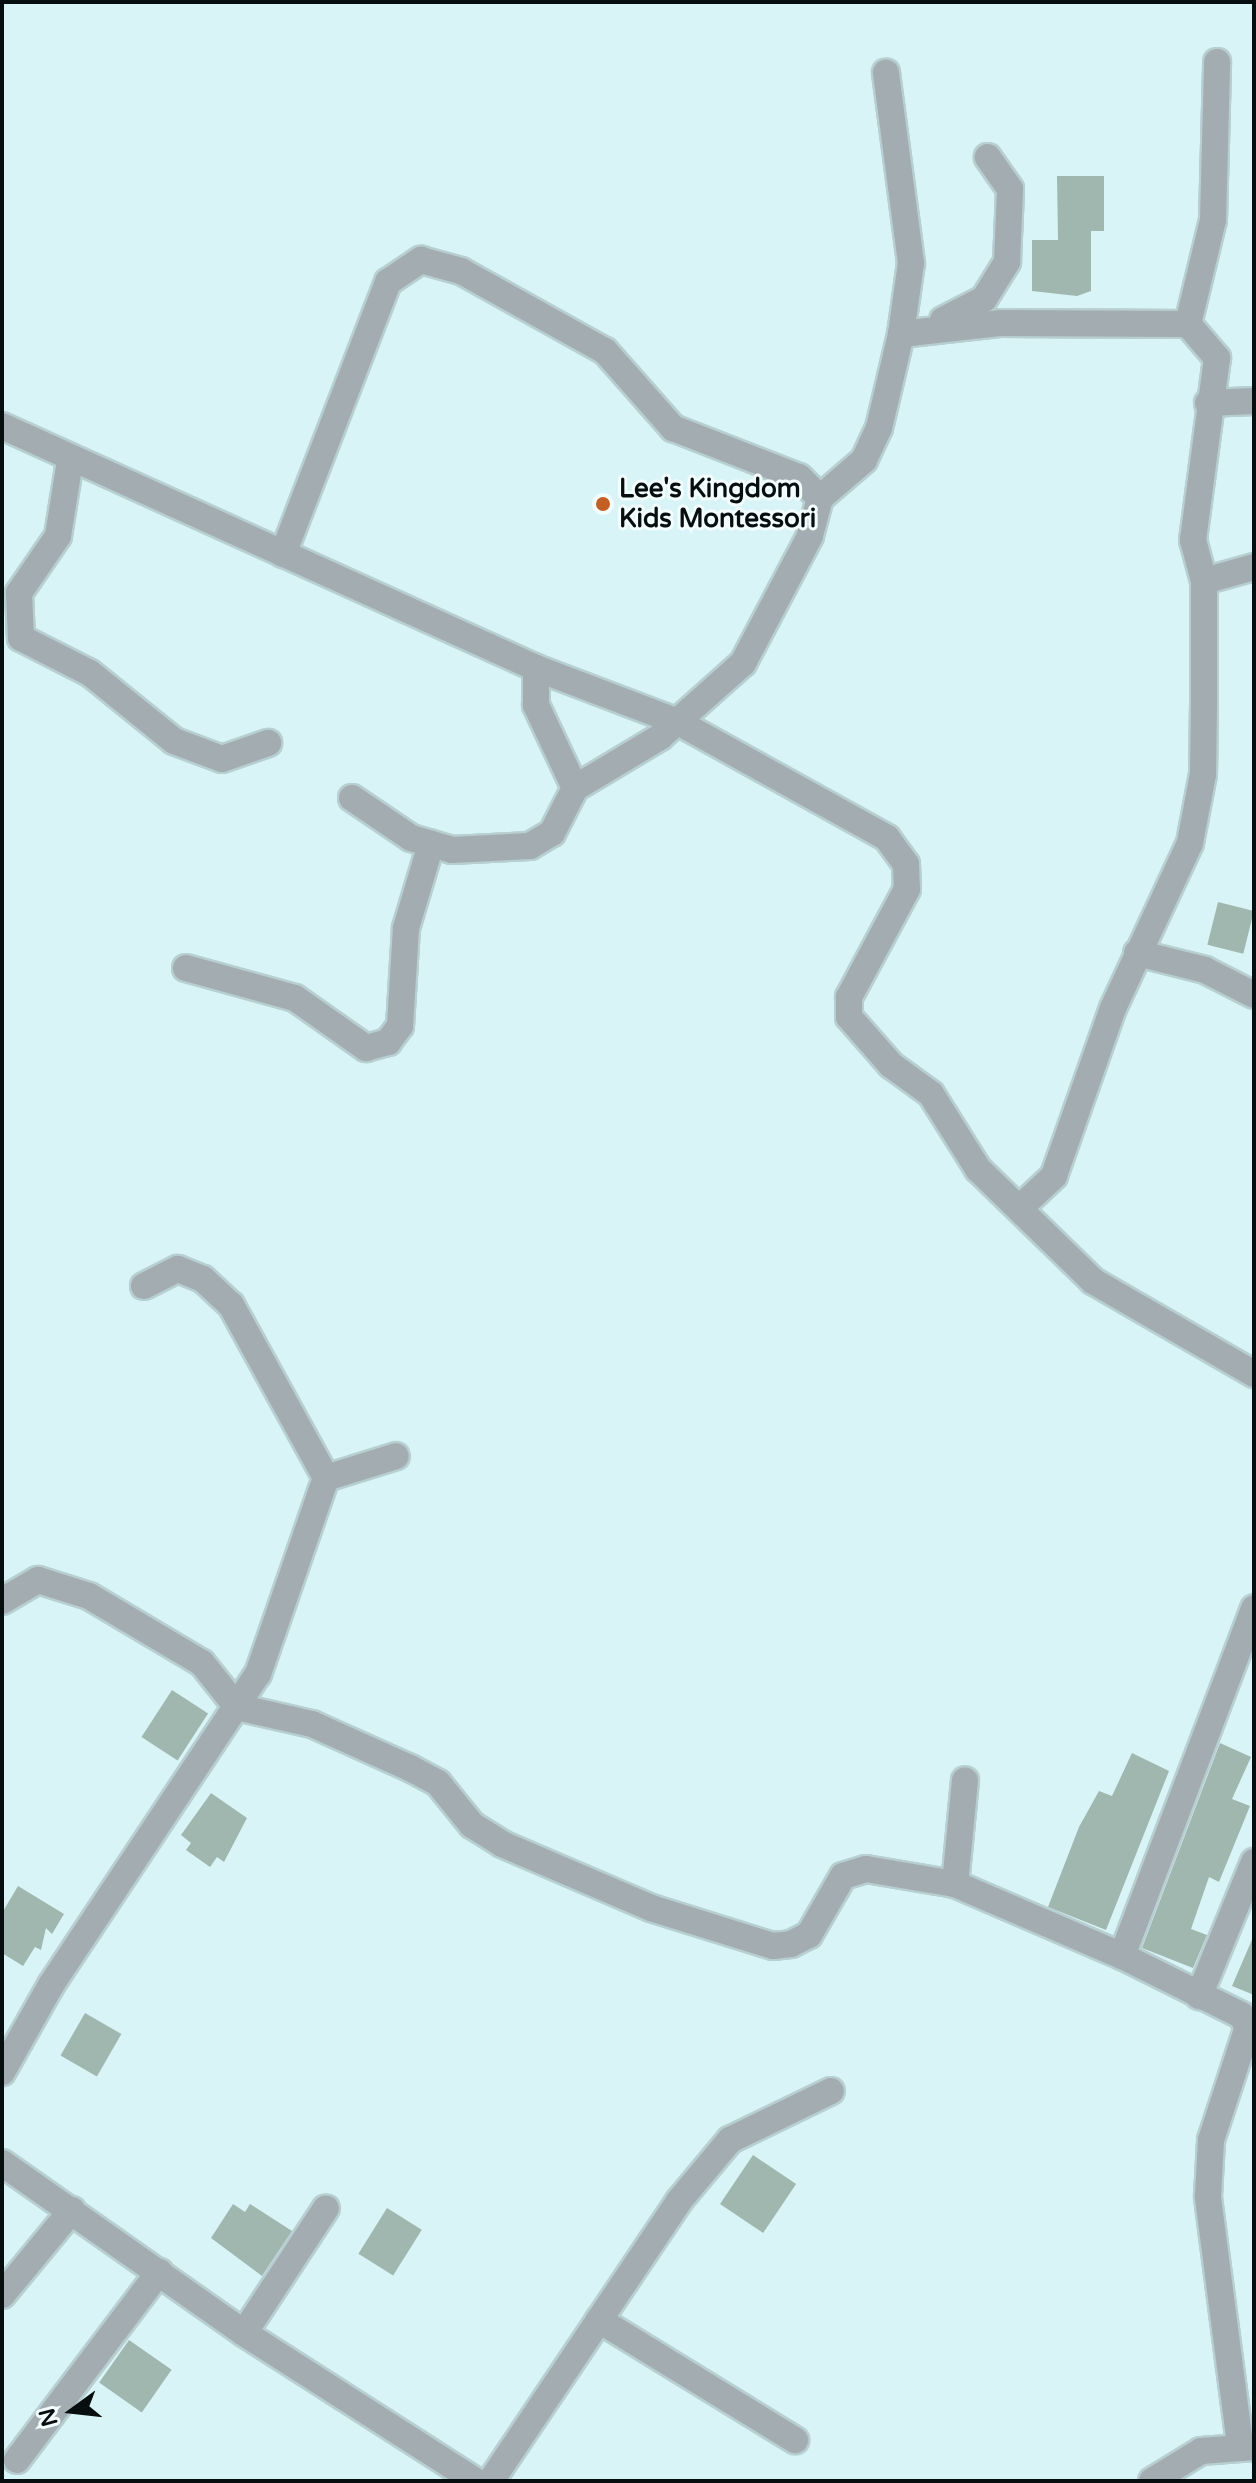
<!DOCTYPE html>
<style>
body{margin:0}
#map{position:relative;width:1256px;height:2483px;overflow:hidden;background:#d9f4f6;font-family:"Varela Round",sans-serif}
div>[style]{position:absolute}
.building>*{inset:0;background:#a0b7af;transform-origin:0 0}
.roads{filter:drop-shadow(2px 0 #b7cfd1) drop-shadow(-2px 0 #b7cfd1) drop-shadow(0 2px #b7cfd1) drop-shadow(0 -2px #b7cfd1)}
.minor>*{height:26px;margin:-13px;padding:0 13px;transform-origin:13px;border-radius:13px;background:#a3acb1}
.dots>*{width:22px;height:22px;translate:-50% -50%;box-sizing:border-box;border:4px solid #f3fdfe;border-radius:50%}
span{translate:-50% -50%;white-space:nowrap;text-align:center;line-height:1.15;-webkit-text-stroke:6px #f3fdfe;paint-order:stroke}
.poi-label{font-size:26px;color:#060e0f;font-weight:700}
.left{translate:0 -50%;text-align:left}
.frame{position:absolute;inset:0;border:4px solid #060e0f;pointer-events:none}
.north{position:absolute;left:32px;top:2371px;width:80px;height:80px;-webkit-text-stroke:6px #f3fdfe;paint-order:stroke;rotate:255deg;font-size:22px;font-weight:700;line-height:32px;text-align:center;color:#060e0f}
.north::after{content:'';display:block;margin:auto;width:28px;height:36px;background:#060e0f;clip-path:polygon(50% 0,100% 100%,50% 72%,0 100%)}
</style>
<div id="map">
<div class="building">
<i style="clip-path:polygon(1057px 176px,1104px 176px,1104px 231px,1091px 231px,1091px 291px,1077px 296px,1032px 291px,1032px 240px,1058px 240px)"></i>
<i style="left:1218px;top:902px;width:37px;height:44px;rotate:14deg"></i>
<i style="left:172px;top:1690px;width:43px;height:56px;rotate:33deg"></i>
<i style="clip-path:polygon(1220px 1743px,1251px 1757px,1232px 1799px,1250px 1806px,1219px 1882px,1209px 1877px,1191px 1929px,1207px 1935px,1193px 1968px,1142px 1948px)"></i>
<i style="clip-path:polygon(1132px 1753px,1169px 1771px,1106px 1930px,1048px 1907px,1079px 1827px,1099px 1791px,1112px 1796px)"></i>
<i style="clip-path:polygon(211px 1793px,247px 1818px,224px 1862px,217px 1857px,210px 1867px,186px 1850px,191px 1843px,181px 1835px)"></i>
<i style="clip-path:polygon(18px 1886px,64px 1914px,52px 1934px,46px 1928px,41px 1950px,35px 1947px,23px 1966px,2px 1953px,2px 1913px)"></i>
<i style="clip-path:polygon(1254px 1935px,1254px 1995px,1232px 1986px)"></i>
<i style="left:85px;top:2013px;width:42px;height:49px;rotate:30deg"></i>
<i style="left:753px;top:2155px;width:52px;height:59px;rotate:34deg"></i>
<i style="clip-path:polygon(233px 2204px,245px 2212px,250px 2204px,292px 2231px,262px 2276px,211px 2238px)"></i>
<i style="left:387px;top:2208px;width:41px;height:54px;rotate:32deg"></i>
<i style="left:129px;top:2340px;width:52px;height:52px;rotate:35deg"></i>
</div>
<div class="roads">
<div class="minor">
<i style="left:943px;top:320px;width:46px;rotate:-27.1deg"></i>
<i style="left:984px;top:299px;width:44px;rotate:-58.1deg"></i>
<i style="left:1007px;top:262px;width:73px;rotate:-87.6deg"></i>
<i style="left:1010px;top:189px;width:39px;rotate:-125deg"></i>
<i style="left:1188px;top:324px;width:107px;rotate:-76.5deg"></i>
<i style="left:1213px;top:220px;width:158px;rotate:-88.5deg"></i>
<i style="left:901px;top:334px;width:101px;rotate:-6.3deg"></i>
<i style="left:1001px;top:323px;width:187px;rotate:0.3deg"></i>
<i style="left:1188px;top:324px;width:45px;rotate:49.5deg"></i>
<i style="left:1217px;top:358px;width:184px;rotate:97.5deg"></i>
<i style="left:1193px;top:540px;width:42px;rotate:75deg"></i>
<i style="left:1204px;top:581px;width:123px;rotate:90deg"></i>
<i style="left:1204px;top:704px;width:70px;rotate:90.8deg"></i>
<i style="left:1203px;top:774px;width:70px;rotate:100.7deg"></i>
<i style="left:1190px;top:843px;width:182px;rotate:115deg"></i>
<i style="left:1113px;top:1008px;width:178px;rotate:109.4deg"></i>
<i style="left:1054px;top:1176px;width:45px;rotate:136.8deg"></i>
<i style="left:1208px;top:403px;width:46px;rotate:-2.5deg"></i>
<i style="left:2px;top:426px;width:586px;rotate:24.38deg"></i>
<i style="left:536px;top:668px;width:152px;rotate:20.8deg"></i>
<i style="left:678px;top:722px;width:239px;rotate:29deg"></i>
<i style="left:887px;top:838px;width:32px;rotate:54deg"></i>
<i style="left:906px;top:864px;width:25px;rotate:88deg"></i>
<i style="left:907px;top:889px;width:123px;rotate:118.2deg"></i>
<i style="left:849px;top:997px;width:20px;rotate:90deg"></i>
<i style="left:849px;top:1017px;width:64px;rotate:48.8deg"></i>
<i style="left:891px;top:1065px;width:49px;rotate:35.9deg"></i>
<i style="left:931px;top:1094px;width:89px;rotate:57.9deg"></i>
<i style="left:978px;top:1169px;width:161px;rotate:44.2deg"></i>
<i style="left:1093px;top:1281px;width:186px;rotate:30deg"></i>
<i style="left:70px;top:461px;width:76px;rotate:99.1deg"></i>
<i style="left:58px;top:536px;width:69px;rotate:124.4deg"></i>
<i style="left:19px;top:593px;width:45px;rotate:87.5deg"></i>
<i style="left:21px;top:638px;width:77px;rotate:26.9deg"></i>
<i style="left:90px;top:673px;width:108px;rotate:39deg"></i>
<i style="left:174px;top:741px;width:51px;rotate:20.6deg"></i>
<i style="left:222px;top:759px;width:49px;rotate:-19.2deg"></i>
<i style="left:820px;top:498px;width:58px;rotate:-40.8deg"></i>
<i style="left:864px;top:460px;width:35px;rotate:-65deg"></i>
<i style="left:879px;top:428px;width:97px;rotate:-76.8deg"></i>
<i style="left:901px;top:334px;width:72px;rotate:-82deg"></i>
<i style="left:911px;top:263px;width:192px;rotate:-97.5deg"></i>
<i style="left:283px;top:554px;width:292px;rotate:-68.9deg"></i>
<i style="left:388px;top:282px;width:40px;rotate:-34deg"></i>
<i style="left:421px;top:260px;width:41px;rotate:15.4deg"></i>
<i style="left:461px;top:271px;width:165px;rotate:29.1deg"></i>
<i style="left:605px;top:351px;width:103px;rotate:48.6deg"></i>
<i style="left:673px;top:428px;width:135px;rotate:21.3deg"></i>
<i style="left:799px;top:477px;width:30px;rotate:45deg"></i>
<i style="left:820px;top:498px;width:39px;rotate:105deg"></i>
<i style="left:810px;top:536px;width:144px;rotate:117.8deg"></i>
<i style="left:743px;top:663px;width:111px;rotate:138.3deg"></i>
<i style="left:660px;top:737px;width:99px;rotate:149deg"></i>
<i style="left:1204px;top:581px;width:52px;rotate:-15.6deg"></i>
<i style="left:352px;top:798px;width:71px;rotate:34.1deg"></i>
<i style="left:411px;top:838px;width:43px;rotate:16.3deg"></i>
<i style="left:452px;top:850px;width:78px;rotate:-2.9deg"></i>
<i style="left:530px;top:846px;width:26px;rotate:-31deg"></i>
<i style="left:552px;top:833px;width:51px;rotate:-62.9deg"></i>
<i style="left:575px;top:788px;width:92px;rotate:-115.2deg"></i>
<i style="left:536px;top:705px;width:37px;rotate:-90deg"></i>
<i style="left:1137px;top:953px;width:70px;rotate:14deg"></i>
<i style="left:1205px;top:970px;width:55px;rotate:27deg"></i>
<i style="left:186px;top:968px;width:113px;rotate:15.4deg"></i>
<i style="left:295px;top:998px;width:87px;rotate:35.2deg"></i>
<i style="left:366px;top:1048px;width:23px;rotate:-15deg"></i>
<i style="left:388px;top:1042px;width:20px;rotate:-53deg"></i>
<i style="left:400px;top:1026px;width:98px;rotate:-86.5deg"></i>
<i style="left:406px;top:928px;width:88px;rotate:-73.4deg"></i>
<i style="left:144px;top:1286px;width:38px;rotate:-27deg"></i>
<i style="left:178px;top:1269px;width:27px;rotate:22deg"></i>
<i style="left:203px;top:1279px;width:38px;rotate:43deg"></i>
<i style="left:231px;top:1305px;width:197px;rotate:61.2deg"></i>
<i style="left:2px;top:1601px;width:42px;rotate:-30.3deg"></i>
<i style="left:38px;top:1580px;width:53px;rotate:17.4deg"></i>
<i style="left:89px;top:1596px;width:131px;rotate:30.7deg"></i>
<i style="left:202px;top:1663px;width:56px;rotate:51.5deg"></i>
<i style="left:237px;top:1707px;width:77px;rotate:12.8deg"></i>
<i style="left:312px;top:1724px;width:107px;rotate:24.2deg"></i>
<i style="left:410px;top:1768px;width:32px;rotate:28deg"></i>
<i style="left:438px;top:1783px;width:54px;rotate:51deg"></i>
<i style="left:472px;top:1825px;width:36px;rotate:32deg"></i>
<i style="left:502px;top:1844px;width:162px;rotate:23.2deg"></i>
<i style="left:651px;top:1908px;width:128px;rotate:17.3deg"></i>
<i style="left:773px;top:1946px;width:18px;rotate:-6deg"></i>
<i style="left:791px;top:1944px;width:20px;rotate:-27deg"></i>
<i style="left:809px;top:1935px;width:68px;rotate:-60deg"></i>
<i style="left:843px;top:1876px;width:24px;rotate:-17deg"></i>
<i style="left:866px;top:1869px;width:90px;rotate:9.6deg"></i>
<i style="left:955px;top:1884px;width:182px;rotate:23.3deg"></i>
<i style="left:955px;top:1884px;width:104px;rotate:-84.5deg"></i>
<i style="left:1199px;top:1996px;width:145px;rotate:-67.7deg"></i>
<i style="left:2px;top:2072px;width:100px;rotate:-60.6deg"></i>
<i style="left:51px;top:1985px;width:374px;rotate:-56.4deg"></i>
<i style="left:258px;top:1674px;width:207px;rotate:-70.9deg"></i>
<i style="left:326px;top:1478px;width:73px;rotate:-17.4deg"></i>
<i style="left:2px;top:2163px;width:296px;rotate:35.1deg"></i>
<i style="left:244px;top:2333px;width:149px;rotate:-56.7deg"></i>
<i style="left:2px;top:2295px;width:110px;rotate:-50.5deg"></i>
<i style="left:599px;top:2320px;width:230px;rotate:31.5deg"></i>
<i style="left:244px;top:2333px;width:274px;rotate:32.6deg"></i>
<i style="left:1240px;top:2444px;width:250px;rotate:-97.4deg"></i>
<i style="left:1208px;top:2196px;width:56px;rotate:-86.9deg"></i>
<i style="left:1211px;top:2140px;width:119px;rotate:-71.9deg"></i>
<i style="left:1248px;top:2027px;width:14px;rotate:-120deg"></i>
<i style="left:1241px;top:2015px;width:133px;rotate:-153.6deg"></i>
<i style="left:1122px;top:1956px;width:372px;rotate:-69.2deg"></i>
<i style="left:17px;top:2460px;width:236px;rotate:-52.9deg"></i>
<i style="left:491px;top:2481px;width:337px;rotate:-56.1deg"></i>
<i style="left:679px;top:2201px;width:80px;rotate:-50.1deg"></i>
<i style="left:730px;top:2140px;width:112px;rotate:-25.9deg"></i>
<i style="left:1152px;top:2481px;width:57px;rotate:-31.5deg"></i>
<i style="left:1201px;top:2451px;width:53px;rotate:-4.3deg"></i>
</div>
</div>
<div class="dots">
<i style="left:603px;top:504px;background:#c25f25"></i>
</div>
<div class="poi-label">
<span class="left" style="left:619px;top:504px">Lee's Kingdom<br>Kids Montessori</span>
</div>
<div class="frame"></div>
<div class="north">N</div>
</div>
